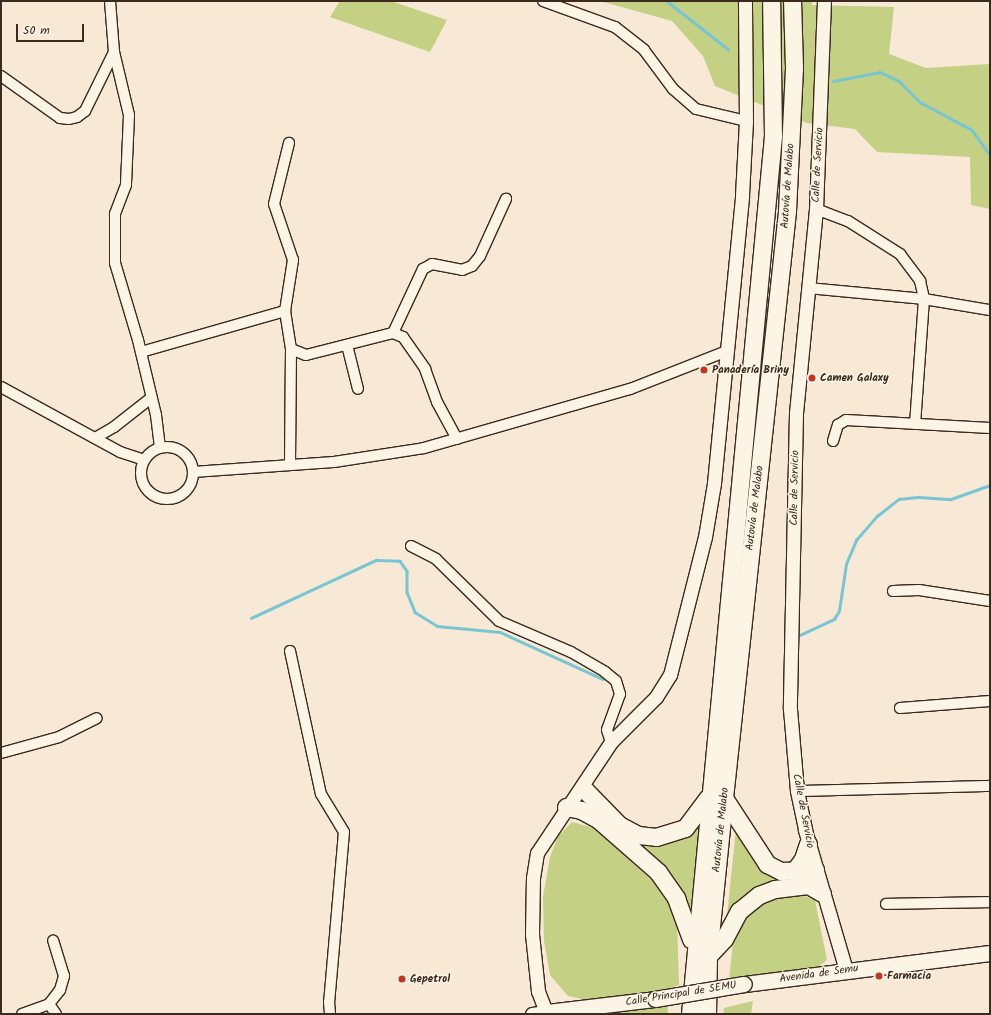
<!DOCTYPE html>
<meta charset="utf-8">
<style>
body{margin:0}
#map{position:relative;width:991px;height:1015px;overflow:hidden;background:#f8e9d6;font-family:Kalam,sans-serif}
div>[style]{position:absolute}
.green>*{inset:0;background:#c4d084}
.stream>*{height:2.5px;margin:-1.25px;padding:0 1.25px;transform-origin:1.25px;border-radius:1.25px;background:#77c6d2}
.roads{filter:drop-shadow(1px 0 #3b2a1e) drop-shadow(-1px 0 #3b2a1e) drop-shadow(0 1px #3b2a1e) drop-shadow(0 -1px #3b2a1e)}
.minor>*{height:10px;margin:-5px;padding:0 5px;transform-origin:5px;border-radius:5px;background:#fcf5e5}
.minor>.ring{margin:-5px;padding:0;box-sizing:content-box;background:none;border:10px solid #fcf5e5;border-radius:50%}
.tertiary>*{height:13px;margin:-6.5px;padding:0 6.5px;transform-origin:6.5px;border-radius:6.5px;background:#fcf5e5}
.secondary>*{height:15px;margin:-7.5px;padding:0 7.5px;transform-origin:7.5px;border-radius:7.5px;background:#fcf5e5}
.trunk>*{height:17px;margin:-8.5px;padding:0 8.5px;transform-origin:8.5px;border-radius:8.5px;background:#fcf5e5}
.bridges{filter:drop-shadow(1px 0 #3b2a1e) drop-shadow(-1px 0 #3b2a1e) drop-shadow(0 1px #3b2a1e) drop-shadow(0 -1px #3b2a1e)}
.secondary-bridge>*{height:15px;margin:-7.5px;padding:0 7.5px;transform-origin:7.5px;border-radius:7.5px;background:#fcf5e5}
.dots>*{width:11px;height:11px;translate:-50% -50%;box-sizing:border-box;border:2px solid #fcf5e5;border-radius:50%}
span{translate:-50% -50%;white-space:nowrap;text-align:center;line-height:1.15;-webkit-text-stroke:3px #fcf5e5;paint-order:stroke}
.street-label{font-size:11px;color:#3b2a1e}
.poi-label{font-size:11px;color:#3b2a1e;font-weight:700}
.left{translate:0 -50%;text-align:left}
.frame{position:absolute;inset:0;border:2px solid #3b2a1e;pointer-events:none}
.scale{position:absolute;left:16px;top:24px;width:68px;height:18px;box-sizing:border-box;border:2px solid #3b2a1e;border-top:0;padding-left:5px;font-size:12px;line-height:14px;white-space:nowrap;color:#3b2a1e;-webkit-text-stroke:3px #fcf5e5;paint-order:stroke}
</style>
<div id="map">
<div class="green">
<i style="clip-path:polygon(340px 1px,391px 1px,447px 20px,430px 52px,330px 17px)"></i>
<i style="clip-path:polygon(600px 1px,812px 1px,812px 5px,894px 7px,889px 54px,926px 68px,990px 64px,990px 209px,971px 205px,970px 157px,877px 152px,855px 129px,807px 123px,715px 86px,703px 56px,672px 21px)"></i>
<i style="clip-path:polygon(700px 817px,696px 868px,689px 926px,624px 835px,647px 842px)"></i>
<i style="clip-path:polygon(737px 819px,752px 851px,804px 879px,762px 890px,725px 935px)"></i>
<i style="clip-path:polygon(572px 822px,594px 828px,655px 883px,670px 902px,677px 922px,679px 985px,651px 994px,667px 1002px,668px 1014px,613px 1014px,610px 999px,591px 1001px,568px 996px,550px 975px,544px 941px,543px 897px,550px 857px,558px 836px)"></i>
<i style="clip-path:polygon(796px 893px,815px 900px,827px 960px,816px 969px,729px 980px,734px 933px,749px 912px,762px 903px)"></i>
<i style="clip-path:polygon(753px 1001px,751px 1014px,723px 1014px,724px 1008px)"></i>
</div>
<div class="stream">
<i style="left:667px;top:1px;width:78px;rotate:38.2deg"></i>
<i style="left:833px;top:81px;width:48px;rotate:-10.8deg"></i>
<i style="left:880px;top:72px;width:21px;rotate:25deg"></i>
<i style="left:899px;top:81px;width:30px;rotate:45deg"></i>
<i style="left:920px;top:102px;width:59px;rotate:28.3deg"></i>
<i style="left:972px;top:130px;width:31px;rotate:54deg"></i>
<i style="left:251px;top:618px;width:138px;rotate:-24.9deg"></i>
<i style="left:376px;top:560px;width:24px;rotate:2deg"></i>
<i style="left:400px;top:561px;width:12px;rotate:55deg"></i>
<i style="left:407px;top:571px;width:21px;rotate:90deg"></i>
<i style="left:407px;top:592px;width:22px;rotate:68deg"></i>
<i style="left:415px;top:612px;width:26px;rotate:32deg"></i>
<i style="left:437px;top:626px;width:63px;rotate:5.4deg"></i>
<i style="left:500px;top:632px;width:113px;rotate:24.5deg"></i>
<i style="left:800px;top:635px;width:38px;rotate:-25deg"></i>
<i style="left:834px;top:619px;width:9px;rotate:-58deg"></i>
<i style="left:839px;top:611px;width:48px;rotate:-81.5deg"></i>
<i style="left:846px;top:564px;width:26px;rotate:-67deg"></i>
<i style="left:856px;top:540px;width:32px;rotate:-49deg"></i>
<i style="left:877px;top:516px;width:28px;rotate:-38deg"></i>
<i style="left:899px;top:499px;width:20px;rotate:-6deg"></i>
<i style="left:919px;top:497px;width:32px;rotate:4deg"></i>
<i style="left:951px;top:499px;width:41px;rotate:-19.7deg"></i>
</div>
<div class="roads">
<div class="minor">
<i style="left:110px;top:1px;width:51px;rotate:85.5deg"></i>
<i style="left:114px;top:52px;width:65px;rotate:76.6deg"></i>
<i style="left:129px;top:115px;width:70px;rotate:92.5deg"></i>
<i style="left:126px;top:185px;width:31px;rotate:111deg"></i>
<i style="left:115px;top:214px;width:49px;rotate:90deg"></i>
<i style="left:115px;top:263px;width:80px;rotate:73.4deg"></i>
<i style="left:138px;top:340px;width:77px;rotate:76.5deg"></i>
<i style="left:156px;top:415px;width:33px;rotate:83deg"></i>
<i style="left:543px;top:1px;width:77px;rotate:19.9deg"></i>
<i style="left:615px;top:27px;width:37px;rotate:38deg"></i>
<i style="left:644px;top:50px;width:49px;rotate:53.4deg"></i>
<i style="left:673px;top:89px;width:30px;rotate:41deg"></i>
<i style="left:696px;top:109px;width:51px;rotate:13.5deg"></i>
<i style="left:1px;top:76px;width:72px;rotate:35.4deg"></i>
<i style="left:60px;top:118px;width:9px;rotate:6deg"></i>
<i style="left:69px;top:119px;width:8px;rotate:-14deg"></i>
<i style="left:77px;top:117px;width:10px;rotate:-37deg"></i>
<i style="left:85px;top:111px;width:66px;rotate:-63.8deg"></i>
<i style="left:816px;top:209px;width:34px;rotate:21deg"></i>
<i style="left:848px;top:221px;width:62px;rotate:32.4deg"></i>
<i style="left:900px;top:254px;width:34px;rotate:53deg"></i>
<i style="left:920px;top:281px;width:18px;rotate:77deg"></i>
<i style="left:924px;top:299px;width:125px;rotate:94.1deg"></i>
<i style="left:808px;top:288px;width:117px;rotate:5.4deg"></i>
<i style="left:924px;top:299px;width:67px;rotate:9.5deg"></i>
<i style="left:285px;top:311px;width:52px;rotate:-81.1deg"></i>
<i style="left:293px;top:260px;width:59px;rotate:-108.7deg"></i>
<i style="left:274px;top:204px;width:63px;rotate:-76.2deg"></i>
<i style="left:393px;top:333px;width:71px;rotate:-64.9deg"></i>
<i style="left:423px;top:269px;width:10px;rotate:-29deg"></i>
<i style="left:432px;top:264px;width:31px;rotate:11deg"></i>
<i style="left:462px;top:270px;width:11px;rotate:-22deg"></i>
<i style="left:472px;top:266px;width:13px;rotate:-51deg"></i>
<i style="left:480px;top:256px;width:63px;rotate:-65.5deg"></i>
<i style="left:347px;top:345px;width:45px;rotate:76deg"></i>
<i style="left:291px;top:349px;width:16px;rotate:22deg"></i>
<i style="left:306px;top:355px;width:90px;rotate:-14.2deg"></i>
<i style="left:393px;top:333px;width:11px;rotate:22deg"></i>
<i style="left:403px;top:337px;width:39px;rotate:55deg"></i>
<i style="left:425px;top:369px;width:35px;rotate:70deg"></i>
<i style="left:437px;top:402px;width:42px;rotate:61.6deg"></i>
<i style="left:141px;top:352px;width:150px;rotate:-15.9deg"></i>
<i style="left:285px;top:311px;width:38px;rotate:81deg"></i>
<i style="left:291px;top:349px;width:116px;rotate:90.5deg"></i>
<i style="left:1px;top:387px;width:136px;rotate:28.6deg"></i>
<i style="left:120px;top:452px;width:25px;rotate:18deg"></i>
<i style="left:95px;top:438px;width:22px;rotate:-30deg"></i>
<i style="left:114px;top:427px;width:47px;rotate:-38.1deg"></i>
<i style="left:833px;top:441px;width:17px;rotate:-73deg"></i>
<i style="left:838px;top:425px;width:9px;rotate:-32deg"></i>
<i style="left:846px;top:420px;width:144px;rotate:3.2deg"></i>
<i class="ring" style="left:141px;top:447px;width:42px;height:42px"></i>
<i style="left:193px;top:472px;width:141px;rotate:-4.1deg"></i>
<i style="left:334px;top:462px;width:91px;rotate:-8.8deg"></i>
<i style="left:424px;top:448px;width:214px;rotate:-16deg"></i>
<i style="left:630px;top:389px;width:104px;rotate:-21.4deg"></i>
<i style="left:411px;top:546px;width:28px;rotate:27deg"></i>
<i style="left:436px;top:559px;width:88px;rotate:44.5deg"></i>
<i style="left:499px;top:621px;width:78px;rotate:23.3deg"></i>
<i style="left:571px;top:652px;width:39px;rotate:30deg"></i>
<i style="left:605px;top:672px;width:14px;rotate:39deg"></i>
<i style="left:616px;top:681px;width:14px;rotate:73deg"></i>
<i style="left:620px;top:694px;width:38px;rotate:110deg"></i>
<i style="left:607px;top:730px;width:13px;rotate:72deg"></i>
<i style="left:893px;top:591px;width:26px;rotate:-2deg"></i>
<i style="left:919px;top:590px;width:72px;rotate:8.8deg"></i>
<i style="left:290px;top:651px;width:146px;rotate:77.8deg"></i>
<i style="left:321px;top:794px;width:44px;rotate:58.8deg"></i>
<i style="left:344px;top:832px;width:171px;rotate:95deg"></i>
<i style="left:329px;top:1002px;width:12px;rotate:85deg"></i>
<i style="left:900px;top:708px;width:90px;rotate:-4.4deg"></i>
<i style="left:1px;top:753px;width:60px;rotate:-15.4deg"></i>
<i style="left:59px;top:737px;width:42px;rotate:-26.6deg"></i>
<i style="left:797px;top:791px;width:193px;rotate:-1.5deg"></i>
<i style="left:886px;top:904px;width:104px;rotate:-1.1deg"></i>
<i style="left:49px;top:1004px;width:12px;rotate:55deg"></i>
<i style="left:22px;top:1014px;width:29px;rotate:-20deg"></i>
<i style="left:49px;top:1004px;width:18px;rotate:-52deg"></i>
<i style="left:60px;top:990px;width:15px;rotate:-74deg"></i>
<i style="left:64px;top:976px;width:37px;rotate:-107deg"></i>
</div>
<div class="tertiary">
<i style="left:824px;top:1px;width:208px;rotate:92.2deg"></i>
<i style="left:816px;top:209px;width:205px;rotate:95.6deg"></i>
<i style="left:796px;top:413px;width:296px;rotate:91.2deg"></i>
<i style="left:790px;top:709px;width:82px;rotate:85.1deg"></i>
<i style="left:797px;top:791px;width:40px;rotate:78deg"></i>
<i style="left:805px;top:830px;width:146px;rotate:73.7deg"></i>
<i style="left:532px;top:1014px;width:14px;rotate:-8deg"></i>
<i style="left:546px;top:1012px;width:22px;rotate:-111deg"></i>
<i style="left:538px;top:991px;width:57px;rotate:-96deg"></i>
<i style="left:532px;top:934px;width:56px;rotate:-89deg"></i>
<i style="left:533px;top:878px;width:25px;rotate:-81deg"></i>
<i style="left:537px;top:853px;width:133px;rotate:-56.3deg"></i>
<i style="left:611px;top:742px;width:64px;rotate:-45deg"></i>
<i style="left:656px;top:697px;width:26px;rotate:-58deg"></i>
<i style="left:670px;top:675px;width:142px;rotate:-75.8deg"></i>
<i style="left:705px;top:537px;width:55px;rotate:-80.5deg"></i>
<i style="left:714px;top:483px;width:289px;rotate:-84.4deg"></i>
<i style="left:742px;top:195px;width:74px;rotate:-86.9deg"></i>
<i style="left:746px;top:121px;width:120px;rotate:-90.5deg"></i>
</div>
<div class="secondary">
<i style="left:744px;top:984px;width:248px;rotate:-7.2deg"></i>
<i style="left:546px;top:1012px;width:110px;rotate:-6.8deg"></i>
</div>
<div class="trunk">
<i style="left:583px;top:788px;width:52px;rotate:45.8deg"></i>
<i style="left:619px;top:825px;width:21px;rotate:28deg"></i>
<i style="left:638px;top:835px;width:18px;rotate:6deg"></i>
<i style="left:656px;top:837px;width:30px;rotate:-17deg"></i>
<i style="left:685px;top:828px;width:38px;rotate:-53deg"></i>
<i style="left:724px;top:798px;width:79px;rotate:56.9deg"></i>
<i style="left:767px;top:864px;width:16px;rotate:27deg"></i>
<i style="left:781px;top:871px;width:34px;rotate:-2deg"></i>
<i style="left:566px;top:807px;width:15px;rotate:11deg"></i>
<i style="left:581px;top:810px;width:21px;rotate:29deg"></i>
<i style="left:599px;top:820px;width:79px;rotate:41.4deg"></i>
<i style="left:658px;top:872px;width:32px;rotate:55deg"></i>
<i style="left:676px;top:898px;width:44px;rotate:69.9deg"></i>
<i style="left:795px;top:870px;width:14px;rotate:-54deg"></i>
<i style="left:803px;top:859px;width:16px;rotate:-72deg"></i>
<i style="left:708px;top:956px;width:23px;rotate:-47deg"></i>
<i style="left:724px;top:939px;width:32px;rotate:-62deg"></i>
<i style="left:739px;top:911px;width:26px;rotate:-39deg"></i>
<i style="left:759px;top:895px;width:17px;rotate:-21deg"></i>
<i style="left:775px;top:889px;width:33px;rotate:-7deg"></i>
<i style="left:808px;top:885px;width:16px;rotate:30deg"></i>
<i style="left:690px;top:1014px;width:882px;rotate:-84.6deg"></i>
<i style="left:773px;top:136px;width:135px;rotate:-90.8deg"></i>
<i style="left:707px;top:1014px;width:58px;rotate:-89deg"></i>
<i style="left:708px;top:956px;width:159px;rotate:-84.2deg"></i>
<i style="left:724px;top:798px;width:590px;rotate:-83.87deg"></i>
<i style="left:787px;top:211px;width:144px;rotate:-87.2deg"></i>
<i style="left:794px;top:67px;width:66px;rotate:-91.7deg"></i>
</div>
</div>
<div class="bridges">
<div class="secondary-bridge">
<i style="left:655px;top:999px;width:90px;rotate:-9.6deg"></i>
</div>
</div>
<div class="dots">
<i style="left:704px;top:370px;background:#c8321e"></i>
<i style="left:812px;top:378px;background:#c8321e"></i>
<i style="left:879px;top:976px;background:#c8321e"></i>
<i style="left:402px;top:979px;background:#c8321e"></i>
</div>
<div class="street-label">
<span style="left:818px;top:165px;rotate:-87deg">Calle de Servicio</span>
<span style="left:788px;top:186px;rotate:-86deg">Autovía de Malabo</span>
<span style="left:795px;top:488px;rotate:-89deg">Calle de Servicio</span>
<span style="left:755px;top:508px;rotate:-83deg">Autovía de Malabo</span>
<span style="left:803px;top:811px;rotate:79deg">Calle de Servicio</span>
<span style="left:721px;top:830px;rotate:-84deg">Autovía de Malabo</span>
<span style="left:819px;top:974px;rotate:-8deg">Avenida de Semu</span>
<span style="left:681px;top:994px;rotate:-9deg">Calle Principal de SEMU</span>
</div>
<div class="poi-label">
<span class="left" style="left:712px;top:370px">Panadería Briny</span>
<span class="left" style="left:820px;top:378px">Camen Galaxy</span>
<span class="left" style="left:887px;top:976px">Farmacia</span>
<span class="left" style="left:410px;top:979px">Gepetrol</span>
</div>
<div class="frame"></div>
<div class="scale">50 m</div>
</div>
